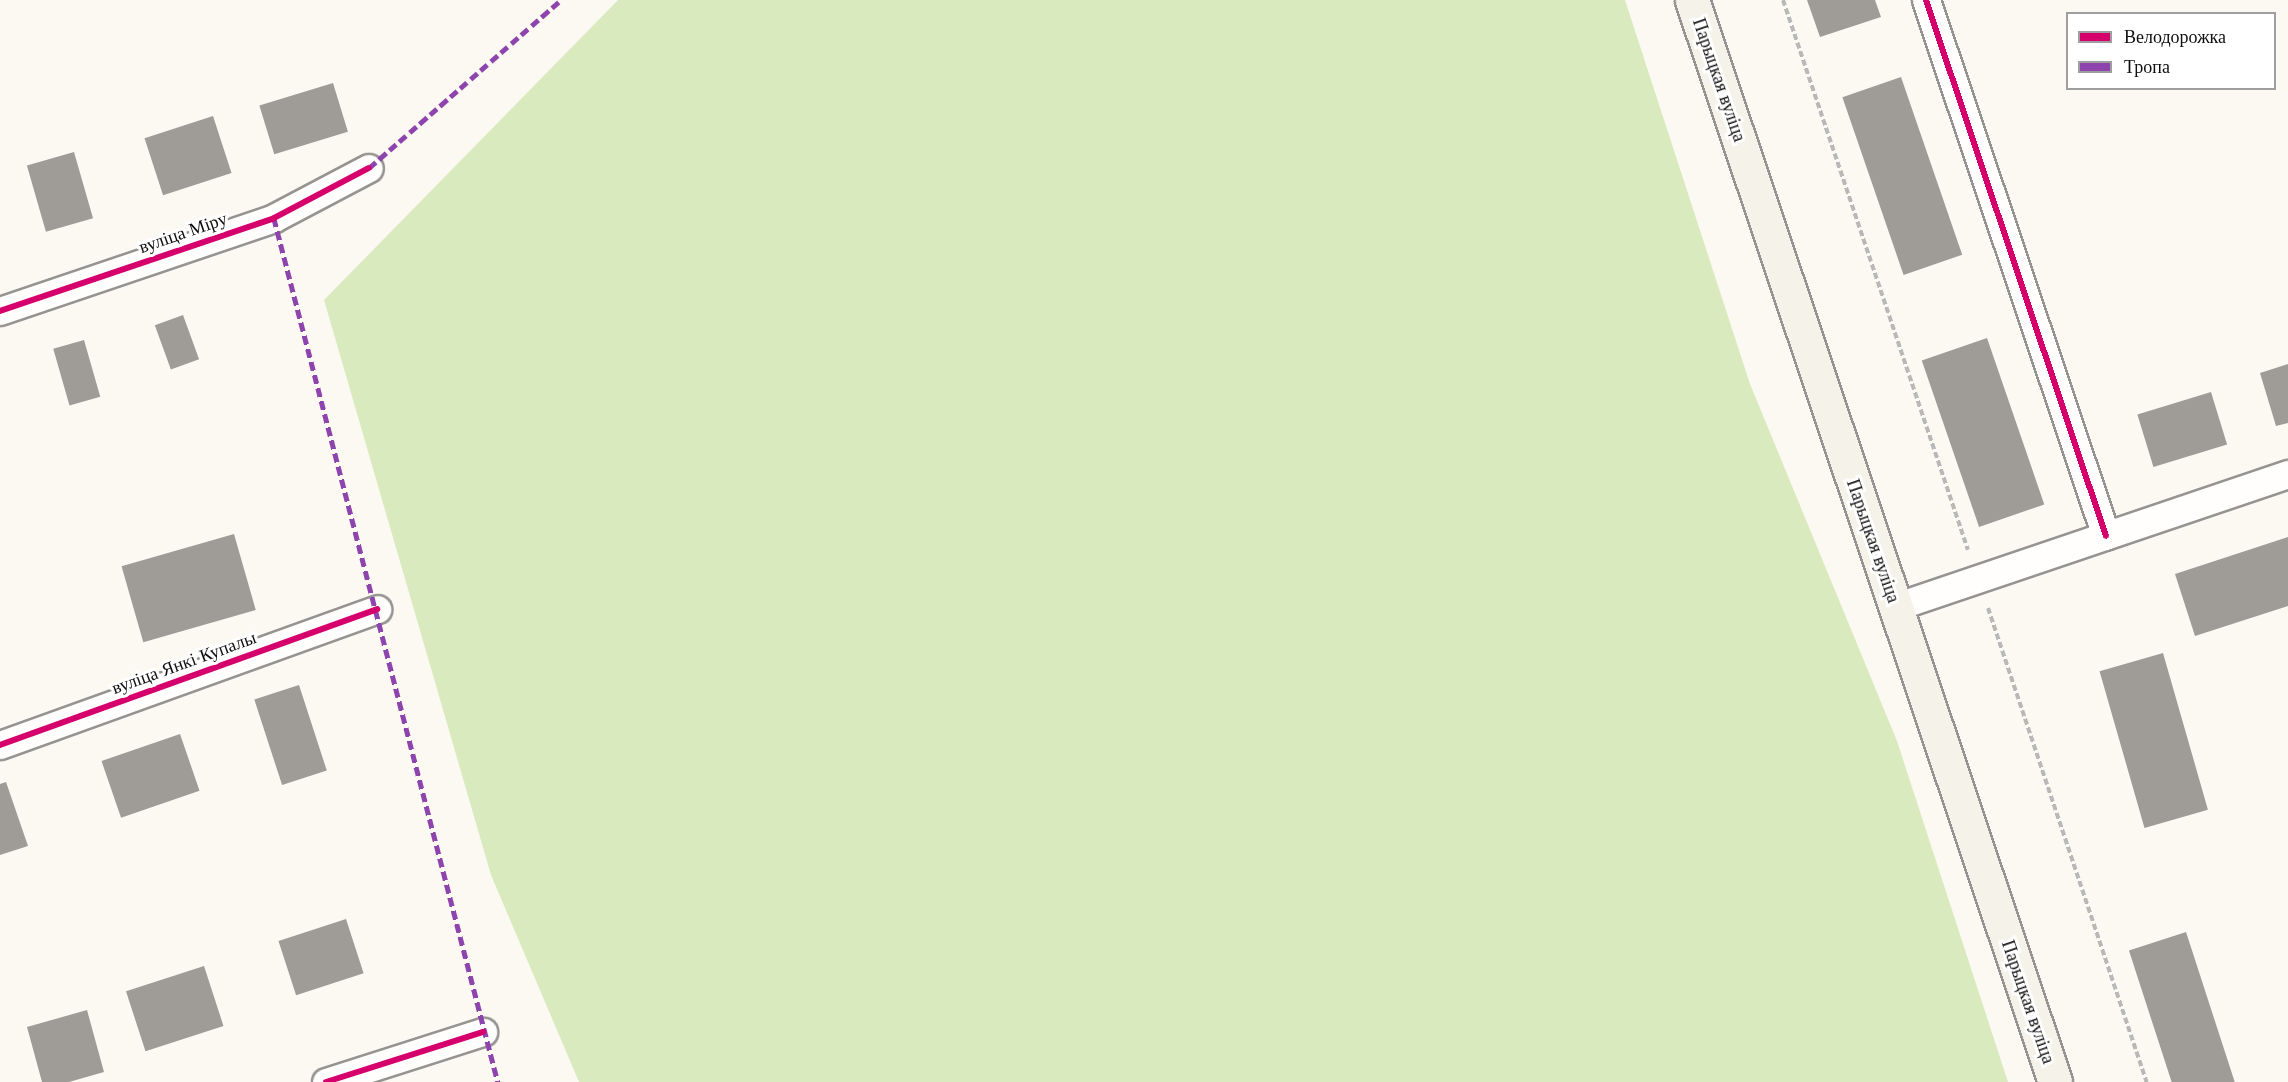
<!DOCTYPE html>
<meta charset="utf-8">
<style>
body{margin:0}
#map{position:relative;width:2288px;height:1082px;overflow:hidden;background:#fcf9f2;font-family:"Libre Baskerville",serif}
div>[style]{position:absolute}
.forest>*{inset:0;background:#d9eabf}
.building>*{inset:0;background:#9f9c98;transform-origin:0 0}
.path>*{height:4px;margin-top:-2px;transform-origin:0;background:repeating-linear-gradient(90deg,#b8b8b6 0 6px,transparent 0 9px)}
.roads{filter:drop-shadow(2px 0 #959491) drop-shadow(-2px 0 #959491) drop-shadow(0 2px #959491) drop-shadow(0 -2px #959491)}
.minor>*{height:27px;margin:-13.5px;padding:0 13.5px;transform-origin:13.5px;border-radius:13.5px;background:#fffefd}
.secondary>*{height:33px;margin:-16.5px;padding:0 16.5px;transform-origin:16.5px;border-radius:16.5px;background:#f5f2ea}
.quiet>*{height:4.5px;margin-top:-2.25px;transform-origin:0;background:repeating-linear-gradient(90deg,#8e44ad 0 9px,transparent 0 13.5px)}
.cycleway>*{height:6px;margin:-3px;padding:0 3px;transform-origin:3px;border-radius:3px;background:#d6006c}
span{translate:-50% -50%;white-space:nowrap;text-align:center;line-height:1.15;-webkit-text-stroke:6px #fff;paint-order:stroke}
.street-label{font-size:18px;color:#0e0e0e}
.legend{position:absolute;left:2066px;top:12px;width:210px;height:78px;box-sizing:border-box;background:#fff;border:2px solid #9f9f9f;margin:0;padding:8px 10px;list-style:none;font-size:18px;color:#0e0e0e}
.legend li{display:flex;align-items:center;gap:12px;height:30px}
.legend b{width:30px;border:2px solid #9f9f9f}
</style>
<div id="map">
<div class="forest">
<i style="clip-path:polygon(618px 0,1625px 0,1750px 384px,1897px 741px,2008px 1082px,579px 1082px,491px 875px,324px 300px)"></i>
</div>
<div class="building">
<i style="clip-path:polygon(1807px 0,1875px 0,1881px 17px,1820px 37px)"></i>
<i style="left:1901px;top:77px;width:188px;height:62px;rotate:71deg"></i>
<i style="left:333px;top:83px;width:51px;height:77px;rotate:73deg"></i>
<i style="left:213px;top:116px;width:60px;height:72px;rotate:72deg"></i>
<i style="left:74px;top:152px;width:69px;height:49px;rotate:74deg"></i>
<i style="left:183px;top:315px;width:47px;height:30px;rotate:70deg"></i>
<i style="left:1987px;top:338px;width:176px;height:69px;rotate:71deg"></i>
<i style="left:84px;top:340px;width:59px;height:32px;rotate:74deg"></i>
<i style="clip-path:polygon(2288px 364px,2288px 423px,2276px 426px,2260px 373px)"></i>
<i style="left:2211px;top:392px;width:55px;height:77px;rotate:73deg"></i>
<i style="left:234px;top:534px;width:79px;height:117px;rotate:74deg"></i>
<i style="clip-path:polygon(2288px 537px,2288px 606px,2195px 636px,2175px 574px)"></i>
<i style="left:2163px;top:653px;width:163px;height:66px;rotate:74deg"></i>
<i style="left:299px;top:685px;width:90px;height:47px;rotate:72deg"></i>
<i style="left:180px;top:734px;width:60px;height:83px;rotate:71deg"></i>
<i style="clip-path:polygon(6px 782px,28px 846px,0 855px,0 784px)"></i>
<i style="left:346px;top:919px;width:57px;height:71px;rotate:72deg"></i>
<i style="left:2186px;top:932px;width:158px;height:60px;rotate:72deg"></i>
<i style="left:204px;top:966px;width:63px;height:82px;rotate:72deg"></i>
<i style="clip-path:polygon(87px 1010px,104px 1072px,69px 1082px,42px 1082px,27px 1027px)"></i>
</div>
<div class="path">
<i style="left:1783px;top:0;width:580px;rotate:71.41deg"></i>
<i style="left:1988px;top:608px;width:500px;rotate:71.5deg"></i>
</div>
<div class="roads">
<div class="minor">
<i style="left:1926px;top:0;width:565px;rotate:71.44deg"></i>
<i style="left:0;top:311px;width:289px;rotate:-18.7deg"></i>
<i style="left:274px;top:218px;width:107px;rotate:-27.8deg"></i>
<i style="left:1895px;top:607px;width:415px;rotate:-18.7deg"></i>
<i style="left:0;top:745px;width:401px;rotate:-19.8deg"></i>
<i style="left:326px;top:1082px;width:165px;rotate:-17.7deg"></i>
</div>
<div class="secondary">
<i style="left:1692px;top:0;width:1141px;rotate:71.45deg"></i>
</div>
</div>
<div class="quiet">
<i style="left:369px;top:168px;width:255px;rotate:-41.2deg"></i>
<i style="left:274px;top:218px;width:893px;rotate:75.47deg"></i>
</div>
<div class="cycleway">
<i style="left:1926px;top:0;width:565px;rotate:71.44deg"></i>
<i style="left:0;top:311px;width:289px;rotate:-18.7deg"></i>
<i style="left:274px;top:218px;width:107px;rotate:-27.8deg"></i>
<i style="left:0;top:745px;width:401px;rotate:-19.8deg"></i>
<i style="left:326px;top:1082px;width:165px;rotate:-17.7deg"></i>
</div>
<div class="street-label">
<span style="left:1719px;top:80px;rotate:71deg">Парыцкая вуліца</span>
<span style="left:183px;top:233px;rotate:-19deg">вуліца Міру</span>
<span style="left:1873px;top:541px;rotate:71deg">Парыцкая вуліца</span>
<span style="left:184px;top:663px;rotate:-20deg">вуліца Янкі Купалы</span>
<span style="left:2028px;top:1002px;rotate:71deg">Парыцкая вуліца</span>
</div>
<ul class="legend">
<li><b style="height:8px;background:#d6006c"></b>Велодорожка</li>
<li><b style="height:8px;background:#8e44ad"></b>Тропа</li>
</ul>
</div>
